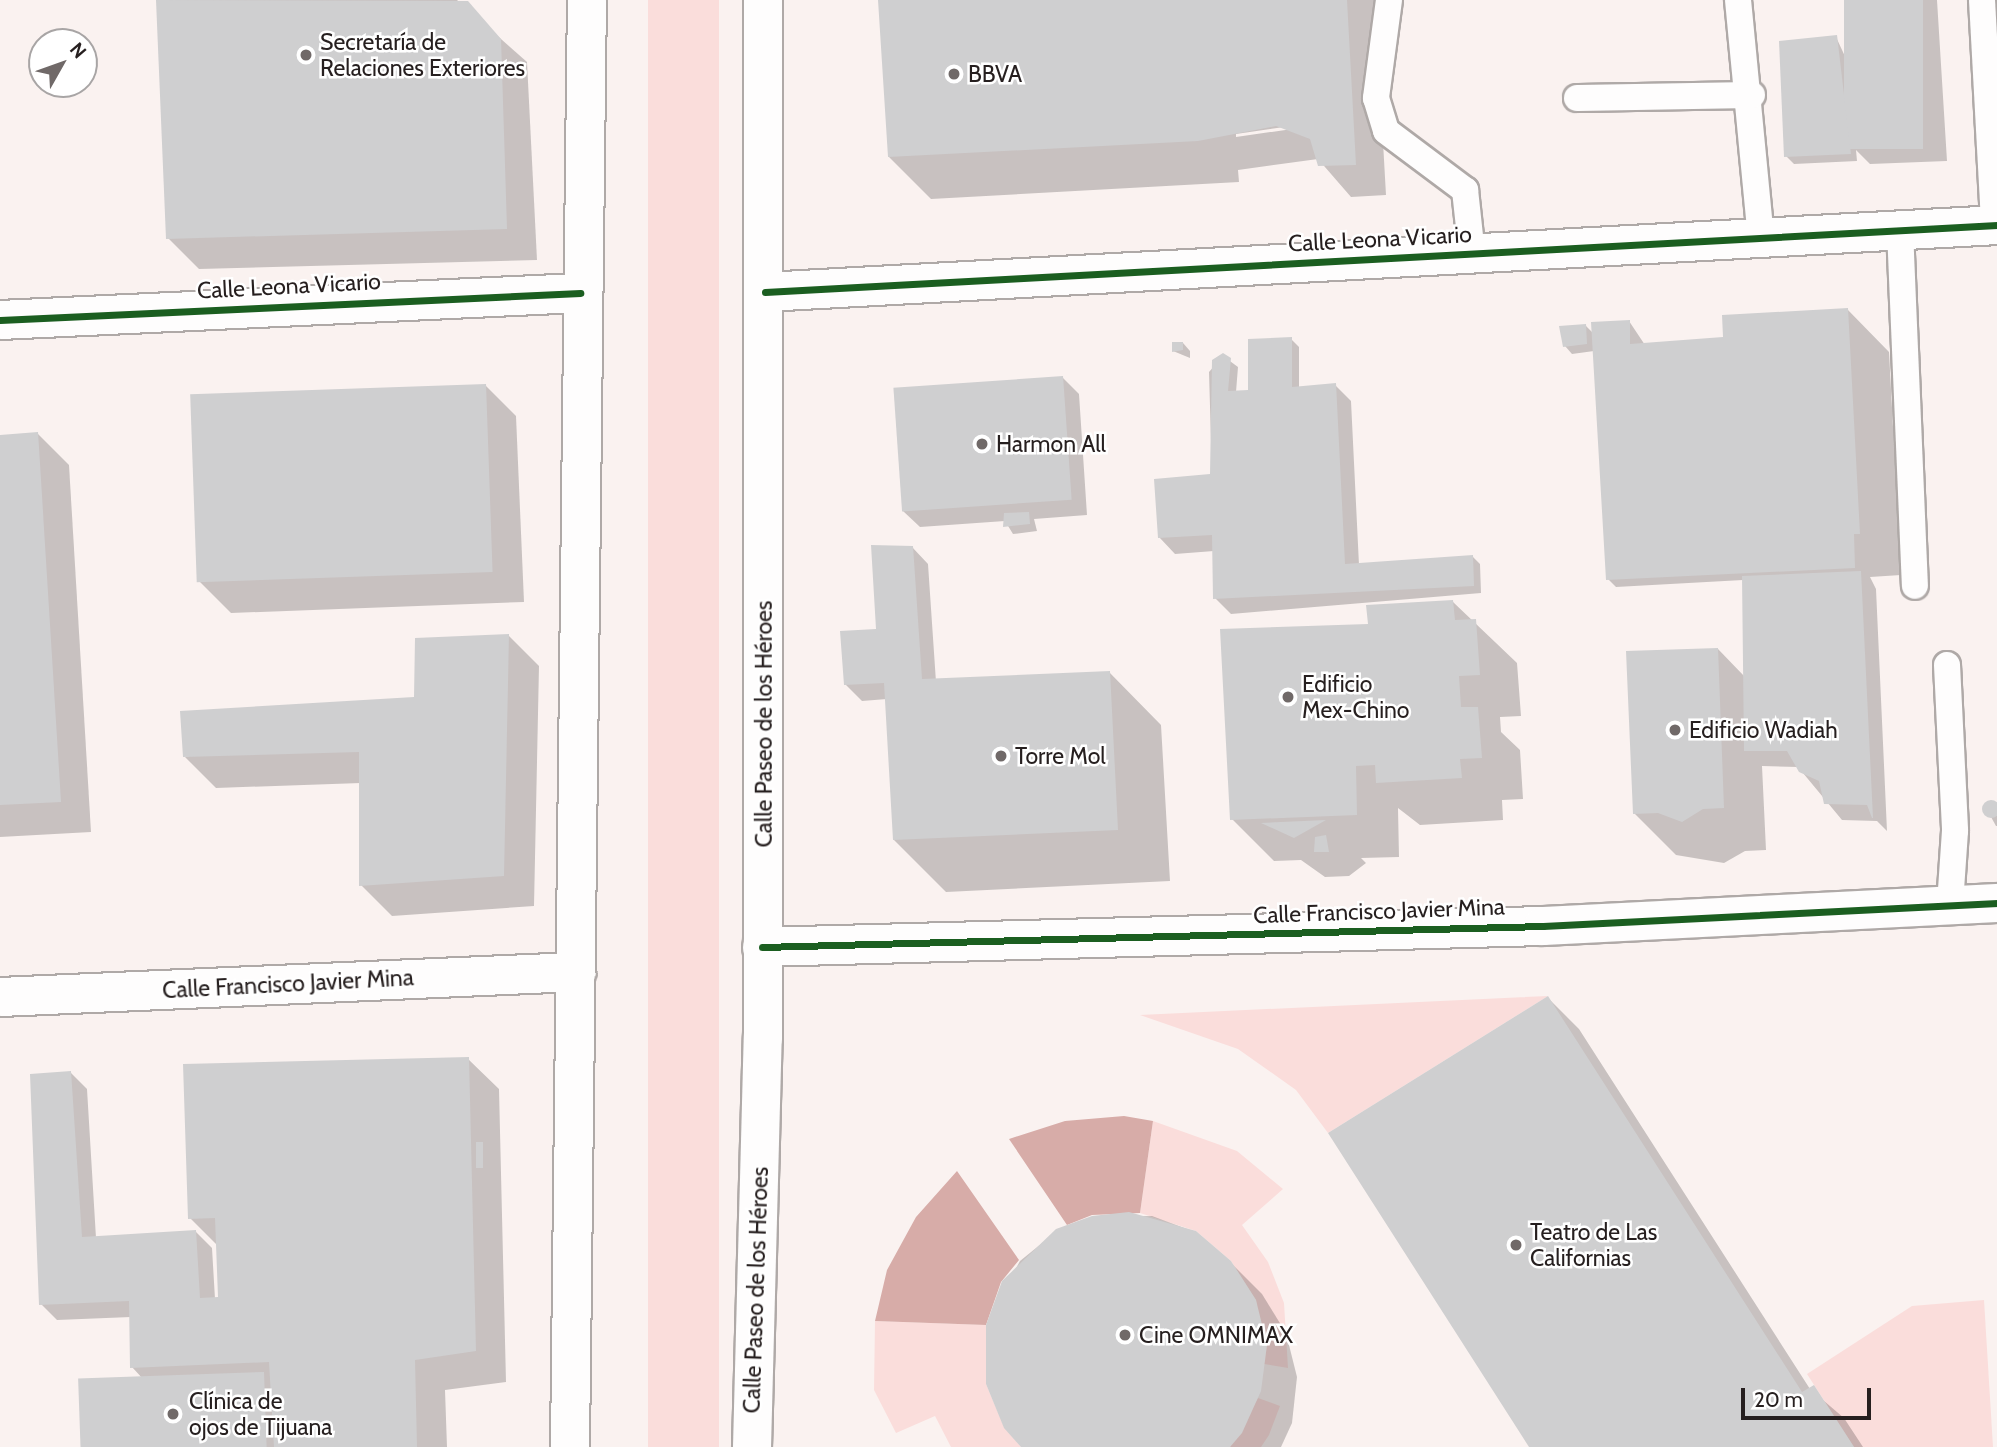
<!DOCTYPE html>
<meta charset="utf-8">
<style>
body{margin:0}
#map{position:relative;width:1997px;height:1447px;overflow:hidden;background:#faf2f0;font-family:Cabin,sans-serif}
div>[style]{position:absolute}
.green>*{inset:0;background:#fadddb;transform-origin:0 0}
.water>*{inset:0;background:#d7aca8}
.shadow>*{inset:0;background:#0003}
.building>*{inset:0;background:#cfcfd0;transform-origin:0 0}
.round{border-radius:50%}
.roads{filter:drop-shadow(2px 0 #afa9a7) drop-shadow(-2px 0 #afa9a7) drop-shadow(0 2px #afa9a7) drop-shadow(0 -2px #afa9a7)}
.service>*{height:26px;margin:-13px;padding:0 13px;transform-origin:13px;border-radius:13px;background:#fefdfd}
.minor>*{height:38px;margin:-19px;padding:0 19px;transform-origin:19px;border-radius:19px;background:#fefdfd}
.tertiary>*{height:38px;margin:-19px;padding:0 19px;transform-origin:19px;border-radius:19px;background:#fefdfd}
.primary>*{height:38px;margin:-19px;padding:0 19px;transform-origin:19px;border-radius:19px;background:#fefdfd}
.cycleway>*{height:7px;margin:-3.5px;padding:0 3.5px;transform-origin:3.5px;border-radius:3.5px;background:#1b5e20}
.dots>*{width:19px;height:19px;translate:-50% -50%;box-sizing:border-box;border:4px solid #fff;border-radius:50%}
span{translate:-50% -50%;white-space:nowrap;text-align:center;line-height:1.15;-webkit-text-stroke:5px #fff;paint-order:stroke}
.poi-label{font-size:23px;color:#261f1f}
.left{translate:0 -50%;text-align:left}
.street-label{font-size:23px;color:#261f1f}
.north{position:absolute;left:28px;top:28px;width:70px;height:70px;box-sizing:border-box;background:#fff;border:2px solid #a8a5a5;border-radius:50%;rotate:50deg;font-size:19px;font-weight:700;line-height:28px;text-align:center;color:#261f1f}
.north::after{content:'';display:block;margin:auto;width:24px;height:32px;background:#706968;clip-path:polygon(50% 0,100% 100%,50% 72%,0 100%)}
.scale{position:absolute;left:1741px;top:1388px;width:130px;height:32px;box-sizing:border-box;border:4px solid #261f1f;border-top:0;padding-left:9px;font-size:21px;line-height:24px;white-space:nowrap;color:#261f1f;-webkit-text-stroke:5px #fff;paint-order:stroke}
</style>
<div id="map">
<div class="green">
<i style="left:648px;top:0;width:71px;height:1447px"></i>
<i style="clip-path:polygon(1548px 996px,1328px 1133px,1296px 1090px,1238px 1049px,1140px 1015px)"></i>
<i style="clip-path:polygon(1153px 1121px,1237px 1151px,1283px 1189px,1242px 1225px,1268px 1262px,1284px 1303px,1288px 1368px,1264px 1364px,1256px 1300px,1231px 1261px,1196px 1231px,1140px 1213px)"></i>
<i style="clip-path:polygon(1984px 1300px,1993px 1447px,1854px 1447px,1807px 1374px,1912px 1306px)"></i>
<i style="clip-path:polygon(875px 1321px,986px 1325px,986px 1384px,1004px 1427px,1021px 1447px,951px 1447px,935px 1416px,896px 1433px,874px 1390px)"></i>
<i style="clip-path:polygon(1258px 1398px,1280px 1406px,1269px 1435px,1261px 1447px,1230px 1447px)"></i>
</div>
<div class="water">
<i style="clip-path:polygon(1124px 1116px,1153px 1121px,1140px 1213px,1092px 1215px,1067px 1225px,1009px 1139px,1065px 1121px)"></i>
<i style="clip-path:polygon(957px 1171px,1019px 1260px,1001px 1282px,986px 1325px,875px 1321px,887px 1270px,916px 1217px)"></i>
</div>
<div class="shadow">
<i style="clip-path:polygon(158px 0,457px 0,527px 62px,537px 260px,199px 269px,168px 238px)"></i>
<i style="clip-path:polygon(evenodd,879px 0,1375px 0,1386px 195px,1351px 197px,1318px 159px,1238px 170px,1239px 182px,931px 199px,889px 157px,879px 0,1298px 125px,1299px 128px,1236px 137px,1236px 134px,1298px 125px)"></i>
<i style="clip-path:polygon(1845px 0,1937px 0,1947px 161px,1870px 164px,1856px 150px,1857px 161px,1794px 164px,1786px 156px,1836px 37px,1849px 65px)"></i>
<i style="clip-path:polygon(1847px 309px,1889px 352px,1901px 575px,1870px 577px,1876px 589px,1887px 831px,1877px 821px,1842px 820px,1798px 767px,1762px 766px,1766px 850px,1745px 851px,1724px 863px,1676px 855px,1634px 813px,1718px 649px,1745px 677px,1743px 580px,1616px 587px,1608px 579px,1594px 351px,1572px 354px,1565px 346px,1586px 326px,1593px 333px,1629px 321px,1645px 345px,1722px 339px)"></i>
<i style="clip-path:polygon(1291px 339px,1299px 347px,1299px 388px,1335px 385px,1351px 401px,1359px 565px,1473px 557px,1480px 564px,1481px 593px,1231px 614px,1215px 598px,1214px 551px,1175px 554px,1159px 537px,1212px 476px,1209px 372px,1223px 356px,1238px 367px,1236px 392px,1250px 391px)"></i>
<i style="clip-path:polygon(1183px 343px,1190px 351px,1190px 358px,1173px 351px)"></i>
<i style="clip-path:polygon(1063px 378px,1079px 394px,1087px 515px,1034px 519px,1037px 531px,1013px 534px,1005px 521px,920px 527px,903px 511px)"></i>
<i style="clip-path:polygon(485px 385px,516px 416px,524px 602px,231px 613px,200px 582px)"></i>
<i style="clip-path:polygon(38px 434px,69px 465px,91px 832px,0 837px,0 436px)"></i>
<i style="clip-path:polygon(912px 547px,928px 564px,936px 682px,1109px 672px,1161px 725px,1170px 881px,946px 892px,894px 840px,887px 699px,862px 701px,845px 684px,878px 631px)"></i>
<i style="clip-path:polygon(1453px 602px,1517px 663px,1521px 716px,1500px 717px,1501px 732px,1520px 750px,1523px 799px,1502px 800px,1503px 820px,1420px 825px,1398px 808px,1399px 857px,1361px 858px,1366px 863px,1349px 876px,1325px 877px,1301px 860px,1274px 861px,1232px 819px,1370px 625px)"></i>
<i style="clip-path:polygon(508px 635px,539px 666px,534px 906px,392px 916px,361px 885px,361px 783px,216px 788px,185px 757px,416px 699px)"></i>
<i style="clip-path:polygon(1997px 803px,1997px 826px,1996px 826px,1985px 806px)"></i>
<i style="clip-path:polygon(1548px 998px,1579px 1029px,1810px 1389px,1844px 1418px,1863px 1447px,1530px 1447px)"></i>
<i style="clip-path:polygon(468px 1059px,499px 1089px,506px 1382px,445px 1390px,447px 1447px,83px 1447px,143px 1379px,132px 1367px,131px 1317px,57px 1320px,41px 1304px,71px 1073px,87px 1089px,96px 1238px,196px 1232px,212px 1248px,215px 1299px,220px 1299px,218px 1246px,190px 1218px)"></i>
<i style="clip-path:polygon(1152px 1216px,1195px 1232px,1230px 1262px,1262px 1294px,1286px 1333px,1297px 1377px,1292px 1423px,1281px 1447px,1023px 1447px,990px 1316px,1020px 1261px,1057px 1231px,1092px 1217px)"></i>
</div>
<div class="building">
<i style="clip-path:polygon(156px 0,468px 1px,501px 39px,507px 229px,166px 239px)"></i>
<i style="clip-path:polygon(878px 0,1347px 0,1356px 165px,1318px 166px,1310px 139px,1276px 126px,1198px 141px,888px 157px)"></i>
<i style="left:1844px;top:0;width:79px;height:149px"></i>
<i style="clip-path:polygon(1837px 35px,1851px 154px,1784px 157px,1779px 41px)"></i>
<i style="clip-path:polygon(1848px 308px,1860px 534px,1854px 534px,1855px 568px,1606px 580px,1591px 322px,1630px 320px,1630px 344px,1723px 337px,1722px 315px)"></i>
<i style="clip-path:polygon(1586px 324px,1587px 344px,1563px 347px,1559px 326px)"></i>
<i style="clip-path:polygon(1292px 337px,1292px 387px,1336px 383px,1345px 564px,1473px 555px,1474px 586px,1213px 599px,1212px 535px,1158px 538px,1154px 479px,1210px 474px,1212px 360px,1223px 353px,1231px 358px,1228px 391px,1248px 390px,1248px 339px)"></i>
<i style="clip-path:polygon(1172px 342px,1183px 342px,1183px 350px,1172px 352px)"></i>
<i style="left:1063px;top:376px;width:124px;height:170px;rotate:86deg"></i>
<i style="left:486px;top:384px;width:188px;height:296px;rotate:88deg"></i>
<i style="clip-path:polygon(38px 432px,61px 802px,0 805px,0 435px)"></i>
<i style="clip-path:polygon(1029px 512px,1030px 524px,1003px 527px,1004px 513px)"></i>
<i style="clip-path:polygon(871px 545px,913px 546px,922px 679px,1110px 671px,1118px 830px,893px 840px,884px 683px,844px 685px,840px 631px,876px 629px)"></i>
<i style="clip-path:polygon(1861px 571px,1873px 818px,1872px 818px,1867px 805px,1824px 804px,1819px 781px,1799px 772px,1787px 751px,1744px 751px,1742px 576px)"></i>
<i style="clip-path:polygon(1453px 600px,1455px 620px,1476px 619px,1480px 675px,1459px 676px,1461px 707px,1478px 707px,1482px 758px,1460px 759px,1462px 778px,1376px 783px,1375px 765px,1356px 766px,1357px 815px,1230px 820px,1220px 629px,1368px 624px,1366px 605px)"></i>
<i style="clip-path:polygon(509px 634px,504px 876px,359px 886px,359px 752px,183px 757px,180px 711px,414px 697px,415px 638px)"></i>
<i style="clip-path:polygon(1718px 648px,1724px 808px,1703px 809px,1682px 822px,1658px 813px,1633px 814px,1626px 651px)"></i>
<i class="round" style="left:1982px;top:800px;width:18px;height:18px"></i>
<i style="clip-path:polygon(1326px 820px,1294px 838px,1261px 823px)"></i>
<i style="clip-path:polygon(1326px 835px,1329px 852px,1314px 852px,1315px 837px)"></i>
<i style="clip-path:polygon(1548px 996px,1802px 1392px,1814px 1385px,1854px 1447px,1529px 1447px,1328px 1133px)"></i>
<i style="clip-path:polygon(469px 1057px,476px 1351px,415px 1360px,417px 1447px,274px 1447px,269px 1362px,130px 1368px,129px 1301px,39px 1305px,30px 1074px,71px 1071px,82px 1237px,196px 1230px,200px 1298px,218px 1297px,215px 1218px,188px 1219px,183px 1064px)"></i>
<i style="left:476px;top:1142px;width:7px;height:26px"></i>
<i style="clip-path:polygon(1129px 1212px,1196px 1231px,1231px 1261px,1256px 1300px,1267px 1345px,1261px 1391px,1242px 1433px,1230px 1447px,1021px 1447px,1004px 1428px,986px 1384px,986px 1325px,1002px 1281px,1056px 1229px,1092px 1216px)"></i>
<i style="left:264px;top:1372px;width:75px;height:186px;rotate:88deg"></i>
</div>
<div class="roads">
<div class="service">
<i style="left:1389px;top:0;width:99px;rotate:97.6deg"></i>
<i style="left:1376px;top:98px;width:34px;rotate:73deg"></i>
<i style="left:1386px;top:131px;width:99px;rotate:36.8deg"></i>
<i style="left:1465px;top:190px;width:64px;rotate:83.8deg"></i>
<i style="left:1738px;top:0;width:240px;rotate:84.5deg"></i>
<i style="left:1982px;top:0;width:225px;rotate:86.9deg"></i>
<i style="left:1577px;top:98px;width:175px;rotate:-1deg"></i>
<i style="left:1900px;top:230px;width:356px;rotate:87.6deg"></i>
<i style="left:1947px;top:665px;width:166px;rotate:87.2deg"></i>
<i style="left:1955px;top:831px;width:74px;rotate:93.9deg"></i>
</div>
<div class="minor">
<i style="left:0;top:320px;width:581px;rotate:-2.67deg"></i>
</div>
<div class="tertiary">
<i style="left:765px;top:292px;width:1234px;rotate:-3.11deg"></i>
<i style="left:762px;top:947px;width:781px;rotate:-1.54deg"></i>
<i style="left:1543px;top:926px;width:455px;rotate:-2.9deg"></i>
<i style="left:0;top:997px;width:577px;rotate:-2.49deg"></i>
</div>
<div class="primary">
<i style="left:570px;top:1447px;width:1447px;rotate:-89.33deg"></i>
<i style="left:752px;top:1447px;width:408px;rotate:-88.5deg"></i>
<i style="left:763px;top:1039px;width:1039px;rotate:-90deg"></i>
</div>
</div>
<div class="cycleway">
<i style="left:765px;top:292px;width:1234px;rotate:-3.11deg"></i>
<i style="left:0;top:320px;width:581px;rotate:-2.67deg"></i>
<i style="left:762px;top:947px;width:781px;rotate:-1.54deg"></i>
<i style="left:1543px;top:926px;width:455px;rotate:-2.9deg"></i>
</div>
<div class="dots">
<i style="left:306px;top:55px;background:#706968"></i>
<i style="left:954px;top:74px;background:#706968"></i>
<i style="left:982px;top:444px;background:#706968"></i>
<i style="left:1288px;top:697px;background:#706968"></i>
<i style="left:1675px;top:730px;background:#706968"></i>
<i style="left:1001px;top:756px;background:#706968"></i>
<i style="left:1516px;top:1245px;background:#706968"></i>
<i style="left:1125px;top:1335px;background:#706968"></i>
<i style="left:173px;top:1414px;background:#706968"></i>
</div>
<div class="poi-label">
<span class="left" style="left:320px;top:55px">Secretaría de<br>Relaciones Exteriores</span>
<span class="left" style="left:968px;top:74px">BBVA</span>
<span class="left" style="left:996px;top:444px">Harmon All</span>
<span class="left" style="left:1302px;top:697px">Edificio<br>Mex-Chino</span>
<span class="left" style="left:1689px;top:730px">Edificio Wadiah</span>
<span class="left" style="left:1015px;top:756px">Torre Mol</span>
<span class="left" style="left:1530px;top:1245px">Teatro de Las<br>Californias</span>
<span class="left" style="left:1139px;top:1335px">Cine OMNIMAX</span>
<span class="left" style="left:189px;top:1414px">Clínica de<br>ojos de Tijuana</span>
</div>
<div class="street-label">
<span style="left:1380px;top:239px;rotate:-3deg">Calle Leona Vicario</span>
<span style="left:289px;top:286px;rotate:-3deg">Calle Leona Vicario</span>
<span style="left:764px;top:724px;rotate:-90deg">Calle Paseo de los Héroes</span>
<span style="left:1379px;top:911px;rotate:-2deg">Calle Francisco Javier Mina</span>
<span style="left:288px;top:984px;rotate:-3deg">Calle Francisco Javier Mina</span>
<span style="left:756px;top:1290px;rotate:-88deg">Calle Paseo de los Héroes</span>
</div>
<div class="north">N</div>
<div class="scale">20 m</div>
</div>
